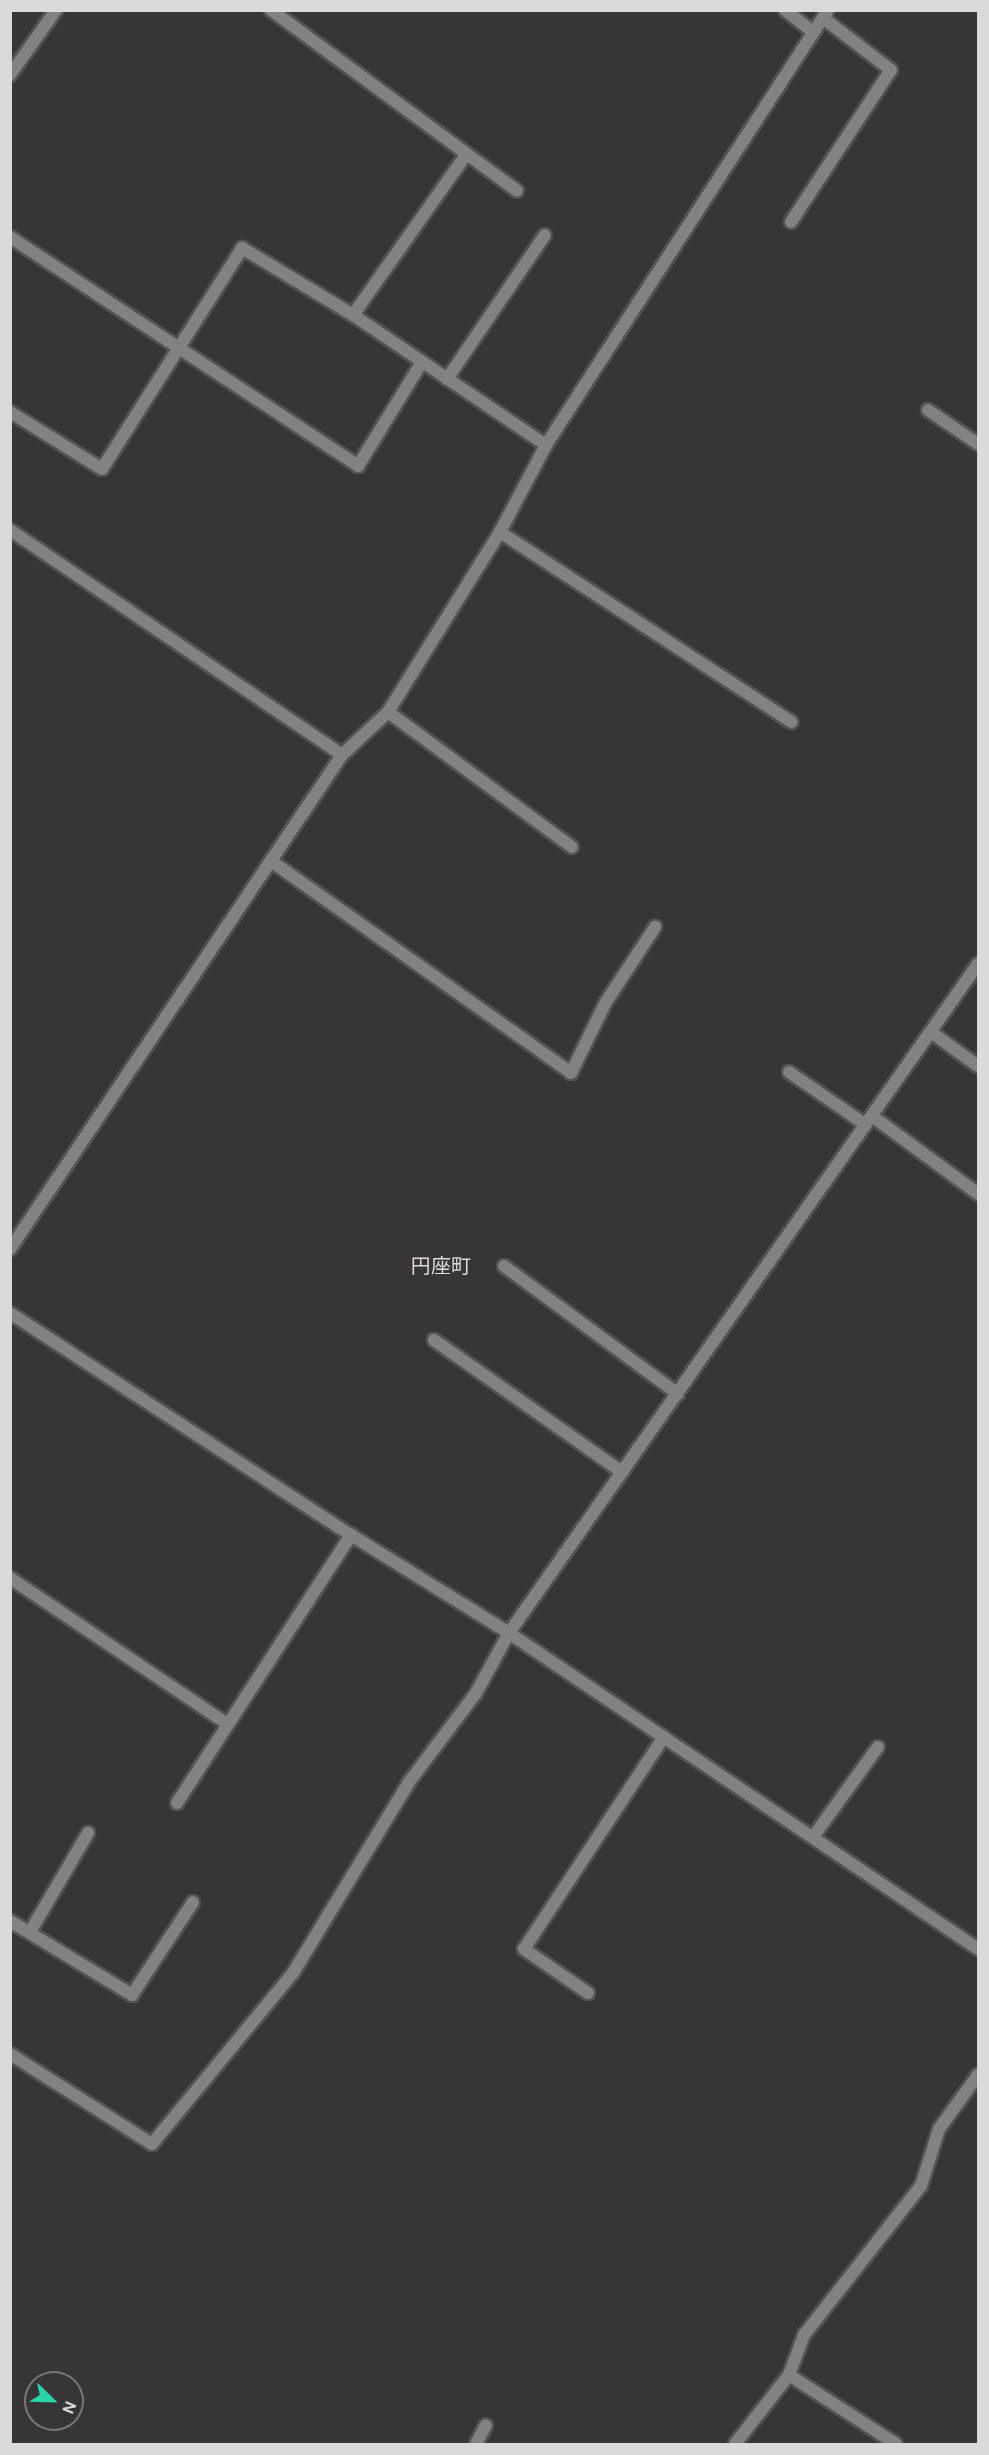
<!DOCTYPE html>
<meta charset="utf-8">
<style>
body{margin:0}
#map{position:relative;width:989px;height:2455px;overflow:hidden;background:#383538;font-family:"DM Sans","Noto Sans JP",sans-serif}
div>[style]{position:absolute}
.roads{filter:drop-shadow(2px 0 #545254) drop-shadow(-2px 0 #545254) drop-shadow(0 2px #545254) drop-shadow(0 -2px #545254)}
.minor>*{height:12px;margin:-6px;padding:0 6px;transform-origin:6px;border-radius:6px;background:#848184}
span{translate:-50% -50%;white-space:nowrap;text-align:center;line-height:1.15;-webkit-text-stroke:6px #383538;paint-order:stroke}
.quarter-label{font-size:20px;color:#dbd9db}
.frame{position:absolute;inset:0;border:12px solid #dbd9db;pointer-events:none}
.north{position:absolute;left:24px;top:2371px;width:60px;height:60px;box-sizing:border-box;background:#383538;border:2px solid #797779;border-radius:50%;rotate:113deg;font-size:16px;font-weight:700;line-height:24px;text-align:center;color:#dbd9db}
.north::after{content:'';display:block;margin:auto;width:21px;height:27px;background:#2bd5ac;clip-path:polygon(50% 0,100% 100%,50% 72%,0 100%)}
</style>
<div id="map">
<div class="roads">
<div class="minor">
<i style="left:271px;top:10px;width:305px;rotate:36.3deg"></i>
<i style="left:785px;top:10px;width:36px;rotate:38deg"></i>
<i style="left:10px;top:75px;width:80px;rotate:-54.7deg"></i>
<i style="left:791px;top:222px;width:182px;rotate:-56.7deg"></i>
<i style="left:891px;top:70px;width:86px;rotate:-142.6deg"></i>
<i style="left:10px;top:237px;width:417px;rotate:33.3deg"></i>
<i style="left:358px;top:466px;width:122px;rotate:-58.4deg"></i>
<i style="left:353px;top:315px;width:196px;rotate:-54.8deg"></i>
<i style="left:447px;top:379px;width:174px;rotate:-55.8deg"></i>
<i style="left:928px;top:410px;width:60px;rotate:34.2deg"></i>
<i style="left:10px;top:412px;width:108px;rotate:31.8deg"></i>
<i style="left:102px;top:469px;width:262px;rotate:-57.6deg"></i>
<i style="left:242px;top:248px;width:130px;rotate:31.1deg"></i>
<i style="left:353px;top:315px;width:233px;rotate:34deg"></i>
<i style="left:10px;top:530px;width:401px;rotate:34.1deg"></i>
<i style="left:500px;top:532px;width:348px;rotate:33.1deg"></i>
<i style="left:388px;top:712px;width:228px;rotate:36.3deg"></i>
<i style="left:271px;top:861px;width:367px;rotate:35.2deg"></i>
<i style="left:571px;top:1073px;width:79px;rotate:-63.8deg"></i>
<i style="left:606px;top:1002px;width:90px;rotate:-56.8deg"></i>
<i style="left:931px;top:1032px;width:58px;rotate:35.9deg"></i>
<i style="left:789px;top:1072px;width:93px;rotate:34.5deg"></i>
<i style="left:872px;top:1116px;width:132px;rotate:36.3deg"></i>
<i style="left:10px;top:1249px;width:595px;rotate:-56.1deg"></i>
<i style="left:342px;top:755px;width:63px;rotate:-43.1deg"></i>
<i style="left:388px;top:712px;width:212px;rotate:-58.1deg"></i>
<i style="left:500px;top:532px;width:98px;rotate:-62.1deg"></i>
<i style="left:546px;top:445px;width:518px;rotate:-57.05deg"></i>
<i style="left:504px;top:1266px;width:216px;rotate:36.3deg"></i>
<i style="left:10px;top:1313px;width:407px;rotate:33.1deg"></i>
<i style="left:351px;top:1535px;width:186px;rotate:31.8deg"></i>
<i style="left:509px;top:1633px;width:566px;rotate:33.97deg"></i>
<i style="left:434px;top:1340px;width:230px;rotate:35.1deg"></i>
<i style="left:10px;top:1578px;width:262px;rotate:33.9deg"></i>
<i style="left:177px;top:1803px;width:320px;rotate:-57deg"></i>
<i style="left:813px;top:1837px;width:111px;rotate:-54.2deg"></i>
<i style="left:10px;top:1921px;width:143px;rotate:31.2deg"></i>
<i style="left:132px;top:1995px;width:111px;rotate:-56.7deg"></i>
<i style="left:30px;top:1932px;width:115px;rotate:-59.6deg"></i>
<i style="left:588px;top:1993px;width:78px;rotate:-145.5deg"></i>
<i style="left:524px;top:1949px;width:254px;rotate:-56.6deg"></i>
<i style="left:10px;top:2054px;width:168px;rotate:32.4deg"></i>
<i style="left:152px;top:2144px;width:222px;rotate:-50.5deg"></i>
<i style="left:293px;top:1973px;width:223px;rotate:-58.7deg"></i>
<i style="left:409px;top:1782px;width:111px;rotate:-53deg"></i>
<i style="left:476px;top:1693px;width:68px;rotate:-61.2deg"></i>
<i style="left:509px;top:1633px;width:817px;rotate:-54.97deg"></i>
<i style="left:789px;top:2375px;width:127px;rotate:32.8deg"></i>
<i style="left:476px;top:2444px;width:21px;rotate:-62deg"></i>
<i style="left:735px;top:2444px;width:88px;rotate:-52deg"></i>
<i style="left:789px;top:2375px;width:43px;rotate:-69.4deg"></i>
<i style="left:804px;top:2335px;width:189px;rotate:-51.9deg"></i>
<i style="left:921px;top:2186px;width:60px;rotate:-72.5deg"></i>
<i style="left:939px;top:2129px;width:67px;rotate:-54.2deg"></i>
</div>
</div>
<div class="quarter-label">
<span style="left:441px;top:1266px">円座町</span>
</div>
<div class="frame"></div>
<div class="north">N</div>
</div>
